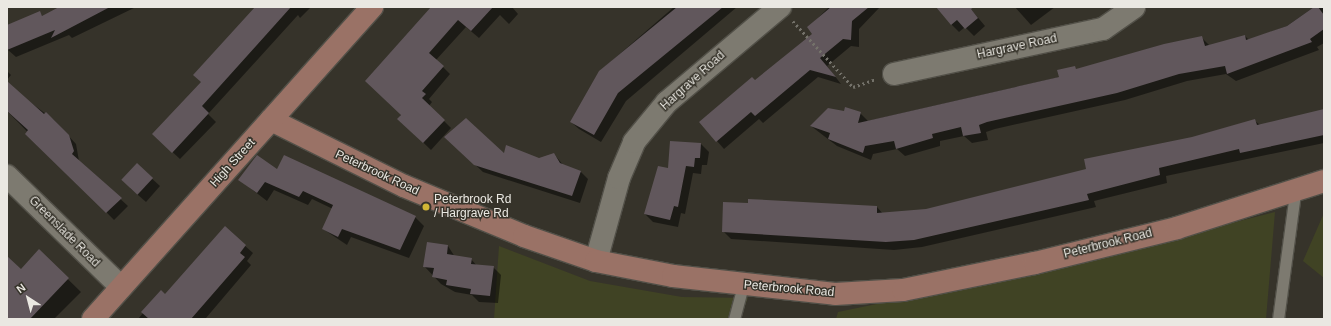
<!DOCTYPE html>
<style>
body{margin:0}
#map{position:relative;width:1331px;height:326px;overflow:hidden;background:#36332a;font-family:Arial,sans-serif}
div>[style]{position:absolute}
.green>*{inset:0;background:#404324}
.shadow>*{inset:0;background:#0007}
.building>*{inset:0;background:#61575c;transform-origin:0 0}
.path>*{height:2.5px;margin-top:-1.25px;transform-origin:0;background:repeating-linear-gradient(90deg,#74726a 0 2px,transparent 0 5px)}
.roads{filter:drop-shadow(1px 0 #525048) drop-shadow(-1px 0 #525048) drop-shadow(0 1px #525048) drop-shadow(0 -1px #525048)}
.lane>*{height:11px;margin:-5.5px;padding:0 5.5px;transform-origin:5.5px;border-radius:5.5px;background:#7d7a70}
.street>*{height:22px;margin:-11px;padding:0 11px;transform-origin:11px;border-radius:11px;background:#7d7a70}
.secondary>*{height:22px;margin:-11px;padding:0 11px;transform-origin:11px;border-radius:11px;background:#9a7266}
.dots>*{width:11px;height:11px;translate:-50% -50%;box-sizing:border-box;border:2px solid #36332a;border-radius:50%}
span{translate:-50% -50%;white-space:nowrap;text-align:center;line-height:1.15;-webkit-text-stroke:3px #36332a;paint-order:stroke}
.street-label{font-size:12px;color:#eae8e2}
.poi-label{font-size:12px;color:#eae8e2}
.left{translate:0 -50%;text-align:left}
.frame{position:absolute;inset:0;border:8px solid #eae8e2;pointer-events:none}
.north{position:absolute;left:8px;top:278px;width:40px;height:40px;-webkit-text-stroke:3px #36332a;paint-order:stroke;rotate:324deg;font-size:11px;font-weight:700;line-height:16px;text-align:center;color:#eae8e2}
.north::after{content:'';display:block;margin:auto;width:14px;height:18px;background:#eae8e2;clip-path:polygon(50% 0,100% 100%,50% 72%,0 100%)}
</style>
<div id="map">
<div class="green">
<i style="clip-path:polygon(1275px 212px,1266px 319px,836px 319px,838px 312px,1070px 264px)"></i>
<i style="clip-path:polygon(1324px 213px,1324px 278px,1303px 261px)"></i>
<i style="clip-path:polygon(499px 246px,590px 281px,682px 297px,748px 298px,740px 319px,494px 319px)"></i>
</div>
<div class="shadow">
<i style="clip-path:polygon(61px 7px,136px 7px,72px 38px,69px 35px,16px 57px,8px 50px,7px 26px,40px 13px,43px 17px)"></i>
<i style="clip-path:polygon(256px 7px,311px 7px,300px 18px,298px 15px,208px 114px,216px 122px,180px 159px,153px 134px,202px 83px)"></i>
<i style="clip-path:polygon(443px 7px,512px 7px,518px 14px,509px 24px,500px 15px,479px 38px,466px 27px,436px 60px,450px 74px,429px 99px,432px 102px,429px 106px,451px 128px,431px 150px,399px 119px)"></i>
<i style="clip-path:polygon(674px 7px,737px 7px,626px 101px,601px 142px,579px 129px,571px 122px,600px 71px)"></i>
<i style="clip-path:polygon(829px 7px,880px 7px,859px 29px,859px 47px,851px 46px,827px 66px,841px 84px,818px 77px,763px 123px,759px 119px,724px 149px,717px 141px,755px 82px,814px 34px,808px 28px)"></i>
<i style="clip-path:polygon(945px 7px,969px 7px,985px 26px,974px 36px,965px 27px,959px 32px,951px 24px)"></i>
<i style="clip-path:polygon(1015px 7px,1055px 7px,1031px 25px)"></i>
<i style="clip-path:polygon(1314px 7px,1324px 7px,1324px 43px,1317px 47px,1319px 50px,1236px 81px,1226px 74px,1187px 81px,1125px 100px,995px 129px,986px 132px,988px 140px,972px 143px,964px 136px,940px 141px,940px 146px,905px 156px,897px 149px,873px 154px,871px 160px,837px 146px,811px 126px,860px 113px,868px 121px,1060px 77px,1074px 67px,1077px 70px,1201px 37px,1210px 46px,1245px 36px,1249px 40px,1287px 26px)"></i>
<i style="clip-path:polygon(7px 71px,11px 75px,7px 80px)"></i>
<i style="clip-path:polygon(7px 85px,54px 120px,76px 144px,79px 161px,128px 206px,114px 220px,7px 111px)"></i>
<i style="clip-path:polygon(1324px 110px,1324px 143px,1166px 176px,1167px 183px,1094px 201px,1096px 207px,922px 247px,894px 250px,731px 239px,723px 231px,877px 207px,883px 214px,926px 210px,1087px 170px,1255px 121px,1260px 125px)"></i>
<i style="clip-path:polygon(671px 142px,701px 144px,709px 152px,707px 165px,702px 165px,701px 174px,693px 173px,685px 214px,681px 213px,678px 227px,653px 222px,645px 214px,669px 169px)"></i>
<i style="clip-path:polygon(453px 144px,539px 159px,554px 154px,564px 166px,581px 172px,588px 179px,580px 203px,483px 172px)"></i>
<i style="clip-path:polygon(137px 165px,160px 186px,146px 202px,130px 188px)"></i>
<i style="clip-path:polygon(278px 170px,415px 217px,424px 226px,409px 258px,351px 237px,347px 245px,323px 229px,333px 209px,312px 199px,308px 205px,274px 190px,267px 201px,240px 180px)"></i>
<i style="clip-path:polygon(225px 228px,253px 253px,247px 261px,251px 265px,206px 318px,138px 319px,161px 292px,165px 295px)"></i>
<i style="clip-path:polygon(428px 243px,448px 246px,455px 257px,471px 259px,477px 266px,493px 267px,501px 275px,498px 303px,479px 302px,472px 295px,455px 292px,441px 284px,424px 266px)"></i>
<i style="clip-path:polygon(39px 251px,81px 292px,54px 319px,7px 319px,7px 257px,21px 270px)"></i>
</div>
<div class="building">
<i style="clip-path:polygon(59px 7px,110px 7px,51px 38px,55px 30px,7px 50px,7px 25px,40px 11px,42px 16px)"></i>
<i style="clip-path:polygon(255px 7px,291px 7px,202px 106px,209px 113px,172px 153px,152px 134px,201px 82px,193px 75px)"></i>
<i style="clip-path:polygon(431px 7px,493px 7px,471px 31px,458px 20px,429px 53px,444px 66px,422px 91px,426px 94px,422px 98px,445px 120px,423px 143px,397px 119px,401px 115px,365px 81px)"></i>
<i style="clip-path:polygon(677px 7px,723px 7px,618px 93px,594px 135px,570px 122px,599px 71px)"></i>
<i style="clip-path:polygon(831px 7px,869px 7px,852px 21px,851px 40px,843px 39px,820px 58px,836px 77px,810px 70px,755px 116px,751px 112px,716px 142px,699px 122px,752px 77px,755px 80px,812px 34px,807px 27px)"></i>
<i style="clip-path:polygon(936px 7px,974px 7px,971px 9px,978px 18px,965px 29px,957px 20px,951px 25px)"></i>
<i style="clip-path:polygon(1314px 7px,1318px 7px,1324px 15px,1324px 29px,1310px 39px,1312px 42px,1227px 74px,1225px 66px,1179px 74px,1117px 93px,987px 122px,979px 125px,981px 133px,963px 136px,961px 127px,932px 134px,933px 138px,896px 149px,894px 141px,865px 146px,863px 153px,828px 139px,830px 133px,810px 126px,828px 108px,844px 111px,845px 107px,861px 112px,858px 123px,1059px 77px,1057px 70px,1075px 66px,1076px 69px,1164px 44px,1202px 36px,1205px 46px,1245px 35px,1246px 40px,1287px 26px)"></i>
<i style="clip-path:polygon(7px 81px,44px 114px,46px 112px,69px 135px,74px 151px,72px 154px,122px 198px,106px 213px,25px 134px,28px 130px,7px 111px)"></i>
<i style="clip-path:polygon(1324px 109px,1324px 135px,1240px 153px,1239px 149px,1159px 168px,1160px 175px,1087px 194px,1089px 200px,914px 240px,886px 242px,722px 232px,723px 202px,748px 203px,748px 199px,877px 206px,877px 213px,926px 209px,1086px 169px,1084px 159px,1192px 137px,1255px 119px,1257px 125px)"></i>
<i style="clip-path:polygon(466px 118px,504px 153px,506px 145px,539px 158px,554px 153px,560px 163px,581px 171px,572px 196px,474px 165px,444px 137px)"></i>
<i style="clip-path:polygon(670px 141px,701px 143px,700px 158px,695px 158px,694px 167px,686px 166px,678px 207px,674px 206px,670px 220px,644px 214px,658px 166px,668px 168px)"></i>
<i style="clip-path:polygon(257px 155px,277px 169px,284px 155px,416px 216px,400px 250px,342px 229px,338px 237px,322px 229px,333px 205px,303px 191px,299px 197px,265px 182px,257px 193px,238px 180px)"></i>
<i style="left:137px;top:163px;width:22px;height:23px;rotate:43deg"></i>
<i style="clip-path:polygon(225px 226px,246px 245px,240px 253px,245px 257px,191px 319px,149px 319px,141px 312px,161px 290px,165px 294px)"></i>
<i style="clip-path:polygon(427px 242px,448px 245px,447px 254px,472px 258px,471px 264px,494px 266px,490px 296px,470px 294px,471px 289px,446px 285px,447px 280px,432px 277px,434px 268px,423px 267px)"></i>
<i style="clip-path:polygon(39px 249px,69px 278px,30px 319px,7px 319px,7px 256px,21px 269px)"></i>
</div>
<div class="path">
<i style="left:793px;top:21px;width:89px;rotate:47.7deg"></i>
<i style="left:853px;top:87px;width:24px;rotate:-19deg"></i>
</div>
<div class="roads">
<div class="lane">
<i style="left:734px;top:319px;width:35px;rotate:-75deg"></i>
<i style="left:1278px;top:319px;width:127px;rotate:-82.3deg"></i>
</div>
<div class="street">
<i style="left:894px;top:74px;width:214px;rotate:-12.2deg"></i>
<i style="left:1103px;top:29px;width:38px;rotate:-35deg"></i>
<i style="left:7px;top:176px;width:159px;rotate:44.2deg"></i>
<i style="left:596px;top:261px;width:86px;rotate:-74.5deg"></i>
<i style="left:619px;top:178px;width:39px;rotate:-67deg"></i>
<i style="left:634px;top:142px;width:52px;rotate:-50.5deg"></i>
<i style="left:667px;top:102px;width:148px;rotate:-40.1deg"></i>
</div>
<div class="secondary">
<i style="left:271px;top:120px;width:148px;rotate:26.4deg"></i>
<i style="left:404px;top:186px;width:130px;rotate:22.6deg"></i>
<i style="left:524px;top:236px;width:76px;rotate:19.1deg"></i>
<i style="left:596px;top:261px;width:78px;rotate:11deg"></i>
<i style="left:673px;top:276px;width:163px;rotate:6.3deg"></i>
<i style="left:835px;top:294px;width:68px;rotate:-3.4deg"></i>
<i style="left:903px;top:290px;width:135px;rotate:-11.6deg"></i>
<i style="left:1035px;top:263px;width:146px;rotate:-13.8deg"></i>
<i style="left:1177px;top:228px;width:154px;rotate:-17.7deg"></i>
<i style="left:93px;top:319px;width:419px;rotate:-48.2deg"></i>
</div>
</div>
<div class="dots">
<i style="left:426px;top:207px;background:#d3b635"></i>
</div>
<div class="street-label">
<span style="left:1017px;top:47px;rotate:-12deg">Hargrave Road</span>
<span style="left:693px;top:81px;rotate:-42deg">Hargrave Road</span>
<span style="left:233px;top:163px;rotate:-48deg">High Street</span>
<span style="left:377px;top:173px;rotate:25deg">Peterbrook Road</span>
<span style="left:64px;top:232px;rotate:45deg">Greenslade Road</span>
<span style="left:1108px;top:244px;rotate:-14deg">Peterbrook Road</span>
<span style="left:789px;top:289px;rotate:5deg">Peterbrook Road</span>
</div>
<div class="poi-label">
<span class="left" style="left:434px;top:207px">Peterbrook Rd<br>/ Hargrave Rd</span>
</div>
<div class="frame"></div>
<div class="north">N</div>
</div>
